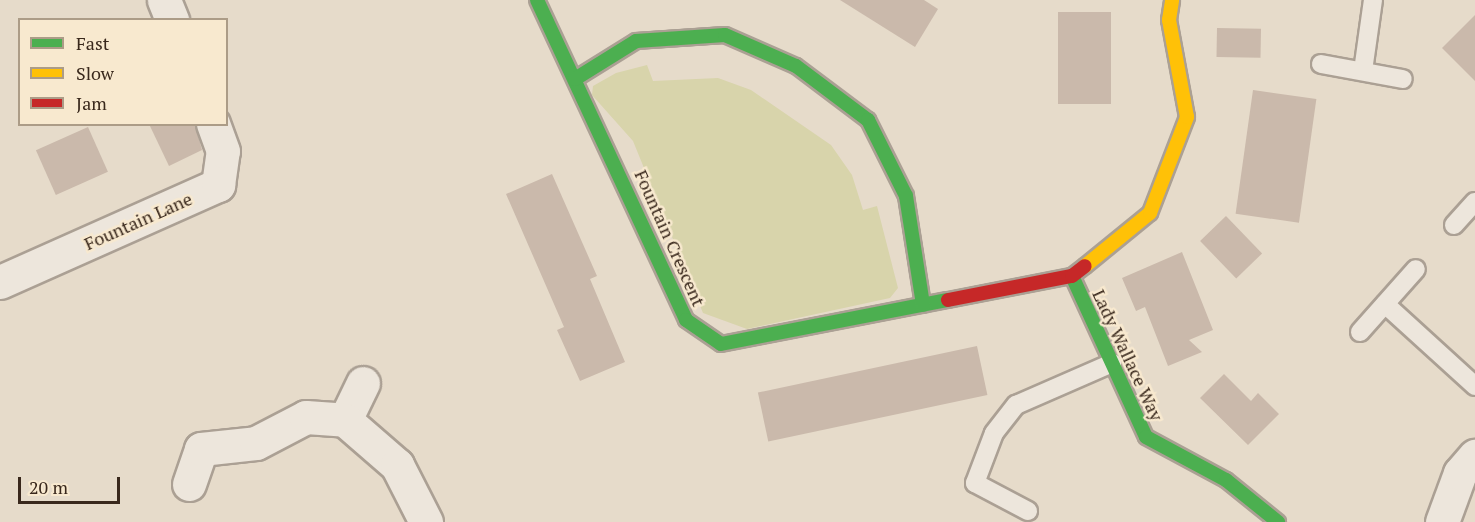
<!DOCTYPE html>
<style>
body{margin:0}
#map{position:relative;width:1475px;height:522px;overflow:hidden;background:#e6dbca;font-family:"PT Serif",serif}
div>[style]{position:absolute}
.green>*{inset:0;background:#d8d4ab}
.building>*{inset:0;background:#cab9ab;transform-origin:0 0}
.roads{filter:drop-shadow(2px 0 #aba094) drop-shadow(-2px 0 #aba094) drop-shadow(0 2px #aba094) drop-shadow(0 -2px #aba094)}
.lane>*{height:18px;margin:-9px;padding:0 9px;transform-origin:9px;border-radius:9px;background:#ede6dc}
.street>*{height:33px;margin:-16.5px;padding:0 16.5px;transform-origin:16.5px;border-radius:16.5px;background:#ede6dc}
.fast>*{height:14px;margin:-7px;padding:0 7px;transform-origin:7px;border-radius:7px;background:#4caf50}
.slow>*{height:14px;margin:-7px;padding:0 7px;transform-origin:7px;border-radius:7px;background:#ffc107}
.jam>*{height:14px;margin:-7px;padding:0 7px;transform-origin:7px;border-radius:7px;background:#c62828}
span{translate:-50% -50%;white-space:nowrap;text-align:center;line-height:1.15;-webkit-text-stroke:5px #f8e9cf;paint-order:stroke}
.street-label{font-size:18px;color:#39281c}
.legend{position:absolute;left:18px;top:18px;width:210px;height:108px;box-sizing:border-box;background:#f8e9cf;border:2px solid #ac9c87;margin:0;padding:8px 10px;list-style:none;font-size:18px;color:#39281c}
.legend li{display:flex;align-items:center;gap:12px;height:30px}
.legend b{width:30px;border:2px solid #ac9c87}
.scale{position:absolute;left:18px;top:477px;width:102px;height:27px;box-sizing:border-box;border:3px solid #39281c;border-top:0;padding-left:8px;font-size:18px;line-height:21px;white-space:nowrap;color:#39281c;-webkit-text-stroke:4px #f8e9cf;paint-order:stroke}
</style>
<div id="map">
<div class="green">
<i style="clip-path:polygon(647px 65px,653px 81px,718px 78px,751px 90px,831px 145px,852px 175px,863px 210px,877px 206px,898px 288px,890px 298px,747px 329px,703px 313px,633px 141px,592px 95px,593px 86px,616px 73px)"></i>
</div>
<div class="building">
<i style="clip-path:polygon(840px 0,924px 0,938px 9px,915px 47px)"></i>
<i style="left:1111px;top:12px;width:92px;height:53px;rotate:90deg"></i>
<i style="clip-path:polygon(1475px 15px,1475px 81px,1442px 48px)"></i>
<i style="left:1217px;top:28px;width:44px;height:29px;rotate:1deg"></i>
<i style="left:1253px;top:90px;width:64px;height:125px;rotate:8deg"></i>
<i style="clip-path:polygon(149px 124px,195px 124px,202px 150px,169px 166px)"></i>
<i style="left:88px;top:127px;width:49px;height:57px;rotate:66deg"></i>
<i style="clip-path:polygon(552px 174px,597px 276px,590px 279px,625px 362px,580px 381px,557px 330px,564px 327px,506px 194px)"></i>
<i style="left:1226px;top:216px;width:52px;height:36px;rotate:46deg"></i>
<i style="clip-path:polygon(1182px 252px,1213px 330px,1189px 340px,1202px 352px,1168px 366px,1145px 307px,1136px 311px,1122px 278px)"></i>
<i style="left:977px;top:346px;width:50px;height:224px;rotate:78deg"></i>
<i style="clip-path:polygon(1224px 374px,1251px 401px,1258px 393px,1279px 414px,1248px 445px,1200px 398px)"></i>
</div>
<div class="roads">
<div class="lane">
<i style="left:1321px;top:64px;width:83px;rotate:10.4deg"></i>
<i style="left:1363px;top:71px;width:72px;rotate:-82deg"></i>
<i style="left:1454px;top:225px;width:31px;rotate:-48deg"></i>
<i style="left:1385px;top:304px;width:122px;rotate:42.3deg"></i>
<i style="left:1360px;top:332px;width:84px;rotate:-48.4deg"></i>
<i style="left:1028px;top:511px;width:60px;rotate:-152.2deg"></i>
<i style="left:975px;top:483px;width:53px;rotate:-69.2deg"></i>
<i style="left:994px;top:433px;width:36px;rotate:-52deg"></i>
<i style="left:1016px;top:405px;width:105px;rotate:-23.6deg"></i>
</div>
<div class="street">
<i style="left:164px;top:0;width:22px;rotate:68deg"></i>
<i style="left:0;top:282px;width:239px;rotate:-24deg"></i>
<i style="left:218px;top:185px;width:34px;rotate:-82deg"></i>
<i style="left:223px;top:151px;width:29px;rotate:-110deg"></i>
<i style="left:345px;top:420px;width:41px;rotate:-64.1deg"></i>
<i style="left:189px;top:484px;width:37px;rotate:-71deg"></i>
<i style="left:201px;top:449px;width:55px;rotate:-6.2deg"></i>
<i style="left:256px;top:443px;width:56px;rotate:-27.5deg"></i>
<i style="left:306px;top:417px;width:39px;rotate:4deg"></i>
<i style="left:345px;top:420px;width:69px;rotate:40.9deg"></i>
<i style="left:397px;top:465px;width:64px;rotate:63deg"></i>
<i style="left:1442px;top:522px;width:52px;rotate:-69.8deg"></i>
<i style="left:1460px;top:473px;width:23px;rotate:-49deg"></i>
</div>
<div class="fast">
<i style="left:537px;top:0;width:353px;rotate:65deg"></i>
<i style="left:686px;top:320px;width:42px;rotate:34.4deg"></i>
<i style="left:721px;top:344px;width:231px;rotate:-11deg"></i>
<i style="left:575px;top:79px;width:72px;rotate:-31.9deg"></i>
<i style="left:636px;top:41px;width:89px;rotate:-3.9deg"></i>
<i style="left:725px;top:35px;width:77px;rotate:23.6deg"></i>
<i style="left:796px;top:66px;width:90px;rotate:36.9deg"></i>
<i style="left:868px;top:120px;width:85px;rotate:63.4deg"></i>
<i style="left:906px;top:196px;width:110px;rotate:81.1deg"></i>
<i style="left:1072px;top:276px;width:177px;rotate:65.3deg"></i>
<i style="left:1146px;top:437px;width:91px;rotate:28.3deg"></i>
<i style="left:1226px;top:480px;width:67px;rotate:38.9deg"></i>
</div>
<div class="slow">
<i style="left:1085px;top:266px;width:84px;rotate:-39.2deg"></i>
<i style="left:1150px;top:213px;width:103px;rotate:-68.9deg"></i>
<i style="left:1187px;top:117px;width:99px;rotate:-100.5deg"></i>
<i style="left:1169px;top:20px;width:20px;rotate:-81deg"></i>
</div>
<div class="jam">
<i style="left:948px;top:300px;width:126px;rotate:-11deg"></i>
<i style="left:1072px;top:276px;width:16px;rotate:-38deg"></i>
</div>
</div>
<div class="street-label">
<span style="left:138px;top:221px;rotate:-24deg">Fountain Lane</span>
<span style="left:670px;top:238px;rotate:66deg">Fountain Crescent</span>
<span style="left:1128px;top:355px;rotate:65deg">Lady Wallace Way</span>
</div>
<ul class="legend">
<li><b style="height:8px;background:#4caf50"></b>Fast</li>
<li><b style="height:8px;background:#ffc107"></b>Slow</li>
<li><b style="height:8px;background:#c62828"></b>Jam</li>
</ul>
<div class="scale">20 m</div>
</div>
